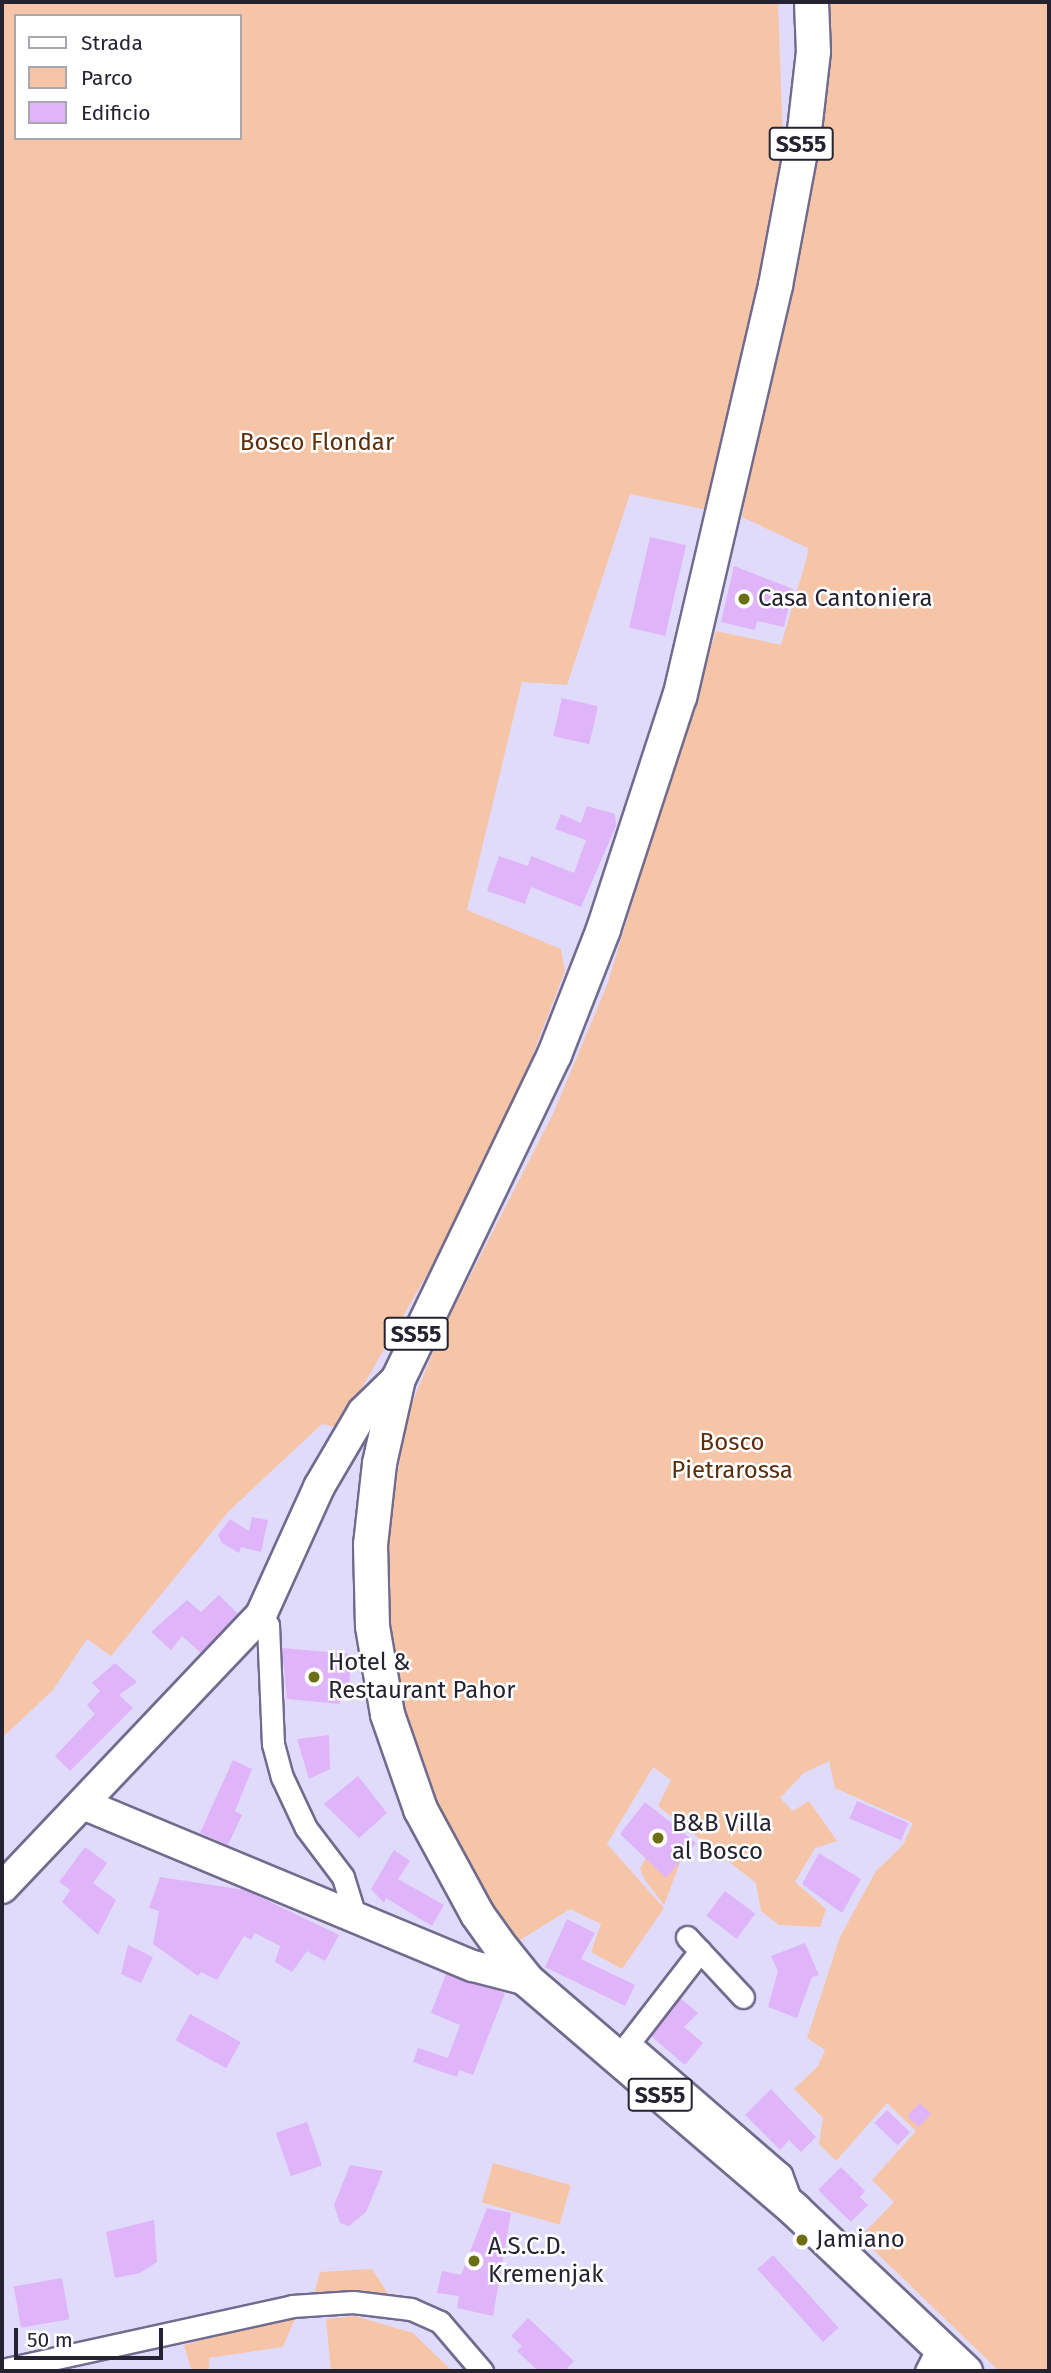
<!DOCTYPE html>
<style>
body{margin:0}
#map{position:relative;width:1051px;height:2373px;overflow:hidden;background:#e0dbfb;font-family:"Fira Sans",sans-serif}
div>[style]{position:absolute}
.green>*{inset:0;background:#f6c5a7;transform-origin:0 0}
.building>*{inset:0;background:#dfb4f9;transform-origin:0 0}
.roads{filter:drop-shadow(2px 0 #716b8e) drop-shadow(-2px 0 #716b8e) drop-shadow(0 2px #716b8e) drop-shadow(0 -2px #716b8e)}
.street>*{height:21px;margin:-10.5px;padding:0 10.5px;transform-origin:10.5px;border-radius:10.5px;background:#fff}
.secondary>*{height:30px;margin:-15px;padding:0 15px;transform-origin:15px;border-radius:15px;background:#fff}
.primary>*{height:33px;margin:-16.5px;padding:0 16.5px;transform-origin:16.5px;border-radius:16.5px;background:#fff}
.dots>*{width:19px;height:19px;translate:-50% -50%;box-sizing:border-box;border:4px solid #fff;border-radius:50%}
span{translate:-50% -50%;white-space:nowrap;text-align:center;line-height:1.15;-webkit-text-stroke:5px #fff;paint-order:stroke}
.shield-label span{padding:2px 5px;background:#fff;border:2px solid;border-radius:5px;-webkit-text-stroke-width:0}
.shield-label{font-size:23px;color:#252231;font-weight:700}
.park-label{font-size:24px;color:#5c2e0c}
.poi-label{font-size:24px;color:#252231}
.left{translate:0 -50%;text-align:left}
.frame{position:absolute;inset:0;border:4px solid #252231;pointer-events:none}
.legend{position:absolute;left:14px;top:14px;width:228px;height:126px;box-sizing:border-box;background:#fff;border:2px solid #a8a7ad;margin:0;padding:9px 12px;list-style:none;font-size:21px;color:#252231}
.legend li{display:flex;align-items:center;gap:14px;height:35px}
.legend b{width:35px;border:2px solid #a8a7ad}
.scale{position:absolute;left:14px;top:2328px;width:149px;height:32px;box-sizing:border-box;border:4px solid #252231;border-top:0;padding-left:9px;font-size:21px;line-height:24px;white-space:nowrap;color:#252231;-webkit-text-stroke:5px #fff;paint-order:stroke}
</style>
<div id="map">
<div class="green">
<i style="clip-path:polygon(evenodd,2px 2px,778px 2px,784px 175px,708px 510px,630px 494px,567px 685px,522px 682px,467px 910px,561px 949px,565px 971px,510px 1114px,445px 1243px,339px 1428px,322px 1424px,229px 1511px,111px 1656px,87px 1639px,53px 1690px,2px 1738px,2px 2px,16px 16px,240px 16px,240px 138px,16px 138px,16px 16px)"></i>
<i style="clip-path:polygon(826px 2px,1049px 2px,1049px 2371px,999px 2371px,860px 2237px,894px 2202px,872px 2180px,916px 2131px,887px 2103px,836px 2161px,819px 2144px,823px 2118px,794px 2089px,818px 2066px,825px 2050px,807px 2038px,840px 1937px,876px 1871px,903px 1845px,913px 1823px,835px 1788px,829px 1761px,804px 1773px,780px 1798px,793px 1811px,809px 1801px,837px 1841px,815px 1848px,795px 1882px,826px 1909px,820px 1927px,779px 1925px,761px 1911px,756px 1883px,658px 1806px,671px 1780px,653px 1767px,607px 1844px,664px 1908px,622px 1969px,591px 1952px,601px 1924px,570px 1909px,517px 1942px,491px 1910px,433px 1808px,402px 1724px,386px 1650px,383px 1568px,406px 1418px,441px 1333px,553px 1114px,607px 985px,716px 631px,781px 645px,807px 557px,808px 548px,742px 517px,744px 508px,738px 506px,827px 96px)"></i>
<i style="clip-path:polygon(647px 1856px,666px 1878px,681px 1860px,664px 1905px,644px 1879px,640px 1868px)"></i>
<i style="left:493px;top:2163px;width:81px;height:41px;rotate:16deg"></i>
<i style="clip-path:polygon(372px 2269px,390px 2297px,313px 2299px,320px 2272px)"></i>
<i style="clip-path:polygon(297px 2314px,283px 2347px,209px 2358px,209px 2371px,193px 2371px,190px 2366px,184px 2345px)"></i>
<i style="clip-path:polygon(355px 2316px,413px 2333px,452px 2371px,331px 2371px,326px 2319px)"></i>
</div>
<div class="building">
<i style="left:650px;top:537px;width:37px;height:93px;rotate:13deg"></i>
<i style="clip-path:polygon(734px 566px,793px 589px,784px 627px,757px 621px,755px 630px,721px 622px)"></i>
<i style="left:562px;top:698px;width:37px;height:39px;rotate:13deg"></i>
<i style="clip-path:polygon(587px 806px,615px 814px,616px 826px,581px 907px,531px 887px,525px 904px,487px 891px,499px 856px,528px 866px,531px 856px,574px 873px,586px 840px,555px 829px,561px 814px,581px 823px)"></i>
<i style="clip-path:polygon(252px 1517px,268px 1520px,261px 1552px,241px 1547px,239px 1553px,222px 1543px,218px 1535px,230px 1519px,249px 1531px)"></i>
<i style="clip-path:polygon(219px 1595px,238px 1614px,201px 1653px,182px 1636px,171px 1650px,151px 1632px,187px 1600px,201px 1612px)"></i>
<i style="clip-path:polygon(282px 1648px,351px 1654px,349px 1691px,341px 1690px,340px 1704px,287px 1699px)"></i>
<i style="clip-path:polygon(115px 1663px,137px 1682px,119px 1695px,133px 1708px,70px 1771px,55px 1756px,95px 1714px,87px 1705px,100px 1691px,92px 1683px)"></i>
<i style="clip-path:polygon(329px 1735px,330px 1769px,309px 1779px,297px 1739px)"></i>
<i style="clip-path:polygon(233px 1760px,252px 1769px,235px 1811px,242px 1815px,228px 1845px,200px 1833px)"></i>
<i style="clip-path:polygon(358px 1776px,387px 1813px,359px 1838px,324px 1804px)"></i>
<i style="left:857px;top:1801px;width:56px;height:19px;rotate:23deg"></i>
<i style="clip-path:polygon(645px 1802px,696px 1843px,666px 1878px,620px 1834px)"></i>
<i style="clip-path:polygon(85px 1847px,107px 1863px,93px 1883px,116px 1900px,98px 1935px,62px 1902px,70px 1890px,59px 1882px)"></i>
<i style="clip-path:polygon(394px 1850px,410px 1861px,398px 1879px,444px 1905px,432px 1926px,386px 1898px,384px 1903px,371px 1889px)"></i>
<i style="clip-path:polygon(819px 1853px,861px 1879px,842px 1913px,802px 1884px)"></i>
<i style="clip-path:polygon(160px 1877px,245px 1890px,339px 1935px,325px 1961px,307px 1951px,292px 1972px,275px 1962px,280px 1946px,255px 1933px,251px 1940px,244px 1936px,217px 1980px,201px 1972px,198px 1976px,153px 1944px,159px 1911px,149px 1908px)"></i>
<i style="left:725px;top:1891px;width:38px;height:31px;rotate:37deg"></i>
<i style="clip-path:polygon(567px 1919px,595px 1933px,581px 1959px,635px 1985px,625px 2006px,545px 1967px)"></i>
<i style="clip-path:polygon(805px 1943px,819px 1975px,812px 1977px,797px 2018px,768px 2007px,778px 1971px,771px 1956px)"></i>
<i style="clip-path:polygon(128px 1945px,153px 1957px,141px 1983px,121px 1974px)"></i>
<i style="clip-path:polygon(446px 1974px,505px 1993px,473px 2075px,459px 2070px,457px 2077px,413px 2062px,418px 2048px,448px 2058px,460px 2025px,431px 2013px)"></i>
<i style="clip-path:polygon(680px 1998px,698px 2013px,684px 2027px,703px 2043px,685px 2065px,651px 2036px)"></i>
<i style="left:190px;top:2014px;width:58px;height:30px;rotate:29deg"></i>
<i style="clip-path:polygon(771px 2089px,816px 2137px,801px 2152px,789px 2140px,780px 2150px,745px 2115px)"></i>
<i style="left:920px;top:2103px;width:16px;height:18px;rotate:45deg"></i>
<i style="left:887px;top:2110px;width:32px;height:18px;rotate:44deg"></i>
<i style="left:307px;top:2122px;width:46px;height:33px;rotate:71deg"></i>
<i style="clip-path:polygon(350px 2165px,383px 2171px,366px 2212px,349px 2226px,340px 2223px,334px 2205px)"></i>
<i style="clip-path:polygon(841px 2167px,865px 2191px,860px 2197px,868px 2205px,851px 2222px,818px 2190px)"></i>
<i style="clip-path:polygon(487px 2208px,511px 2213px,493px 2316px,457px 2308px,459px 2296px,437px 2293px,442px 2271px,461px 2275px)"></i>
<i style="clip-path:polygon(154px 2220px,157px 2262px,140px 2273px,115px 2278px,106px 2232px)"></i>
<i style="left:773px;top:2255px;width:98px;height:21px;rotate:48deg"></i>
<i style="left:62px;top:2278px;width:42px;height:49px;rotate:80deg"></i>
<i style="clip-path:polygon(528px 2318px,574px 2361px,565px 2371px,538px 2371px,517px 2351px,522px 2346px,511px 2336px)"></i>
</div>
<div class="roads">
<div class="street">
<i style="left:261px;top:1615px;width:12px;rotate:55deg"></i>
<i style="left:268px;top:1625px;width:119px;rotate:87.6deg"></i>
<i style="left:273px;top:1744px;width:34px;rotate:75deg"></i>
<i style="left:282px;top:1777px;width:56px;rotate:64.8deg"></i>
<i style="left:306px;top:1828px;width:61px;rotate:52.9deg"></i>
<i style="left:343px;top:1877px;width:41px;rotate:72.9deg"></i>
<i style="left:687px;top:1937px;width:82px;rotate:47deg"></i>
<i style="left:629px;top:2043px;width:201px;rotate:40.8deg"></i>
<i style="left:781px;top:2174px;width:32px;rotate:70deg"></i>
<i style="left:622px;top:2052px;width:128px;rotate:-52.3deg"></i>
<i style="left:2px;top:2370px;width:297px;rotate:-12.4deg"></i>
<i style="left:292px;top:2306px;width:61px;rotate:-3.8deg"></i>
<i style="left:353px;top:2302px;width:58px;rotate:6.9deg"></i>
<i style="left:411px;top:2309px;width:32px;rotate:24deg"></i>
<i style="left:440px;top:2322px;width:65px;rotate:49.4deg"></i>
<i style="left:926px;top:2371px;width:28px;rotate:-63deg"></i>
</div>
<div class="secondary">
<i style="left:83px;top:1804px;width:422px;rotate:22.6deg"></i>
<i style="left:473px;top:1966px;width:56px;rotate:14.5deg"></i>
<i style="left:2px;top:1888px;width:376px;rotate:-46.5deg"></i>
<i style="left:261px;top:1615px;width:141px;rotate:-65.6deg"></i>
<i style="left:319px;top:1487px;width:87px;rotate:-59.6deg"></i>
<i style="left:363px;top:1412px;width:49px;rotate:-44.2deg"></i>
</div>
<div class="primary">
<i style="left:811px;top:2px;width:49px;rotate:87.7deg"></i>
<i style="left:813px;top:51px;width:80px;rotate:96.5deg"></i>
<i style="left:804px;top:130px;width:158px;rotate:100.6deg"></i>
<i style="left:775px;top:285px;width:422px;rotate:103.1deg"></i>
<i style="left:679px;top:696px;width:245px;rotate:108.1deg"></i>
<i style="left:603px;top:929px;width:134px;rotate:111.4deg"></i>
<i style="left:554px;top:1054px;width:360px;rotate:115.7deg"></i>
<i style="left:398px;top:1378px;width:87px;rotate:102.6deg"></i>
<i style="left:379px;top:1463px;width:81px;rotate:96.3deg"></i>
<i style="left:370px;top:1544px;width:82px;rotate:88.6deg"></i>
<i style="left:372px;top:1626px;width:89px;rotate:80.3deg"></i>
<i style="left:387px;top:1714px;width:101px;rotate:70.8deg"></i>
<i style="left:420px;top:1809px;width:119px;rotate:61.5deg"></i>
<i style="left:477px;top:1914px;width:43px;rotate:54.5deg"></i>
<i style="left:502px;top:1949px;width:40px;rotate:51deg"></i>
<i style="left:527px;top:1980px;width:352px;rotate:40.6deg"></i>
<i style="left:794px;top:2209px;width:236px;rotate:43.5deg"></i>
</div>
</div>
<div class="dots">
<i style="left:744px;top:599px;background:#6b7015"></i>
<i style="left:314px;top:1677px;background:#6b7015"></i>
<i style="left:658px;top:1838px;background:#6b7015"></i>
<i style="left:802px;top:2240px;background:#6b7015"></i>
<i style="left:474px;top:2261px;background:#6b7015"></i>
</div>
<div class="shield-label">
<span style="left:801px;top:144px">SS55</span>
<span style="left:416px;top:1334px">SS55</span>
<span style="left:660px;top:2095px">SS55</span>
</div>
<div class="park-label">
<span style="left:317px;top:443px">Bosco Flondar</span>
<span style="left:732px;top:1457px">Bosco<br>Pietrarossa</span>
</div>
<div class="poi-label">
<span class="left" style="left:758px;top:599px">Casa Cantoniera</span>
<span class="left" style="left:328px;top:1677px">Hotel &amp;<br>Restaurant Pahor</span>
<span class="left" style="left:672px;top:1838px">B&amp;B Villa<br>al Bosco</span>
<span class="left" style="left:816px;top:2240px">Jamiano</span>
<span class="left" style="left:488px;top:2261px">A.S.C.D.<br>Kremenjak</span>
</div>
<div class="frame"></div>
<ul class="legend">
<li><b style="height:9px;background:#fff"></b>Strada</li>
<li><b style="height:19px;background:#f6c5a7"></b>Parco</li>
<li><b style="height:19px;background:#dfb4f9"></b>Edificio</li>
</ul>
<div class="scale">50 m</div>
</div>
